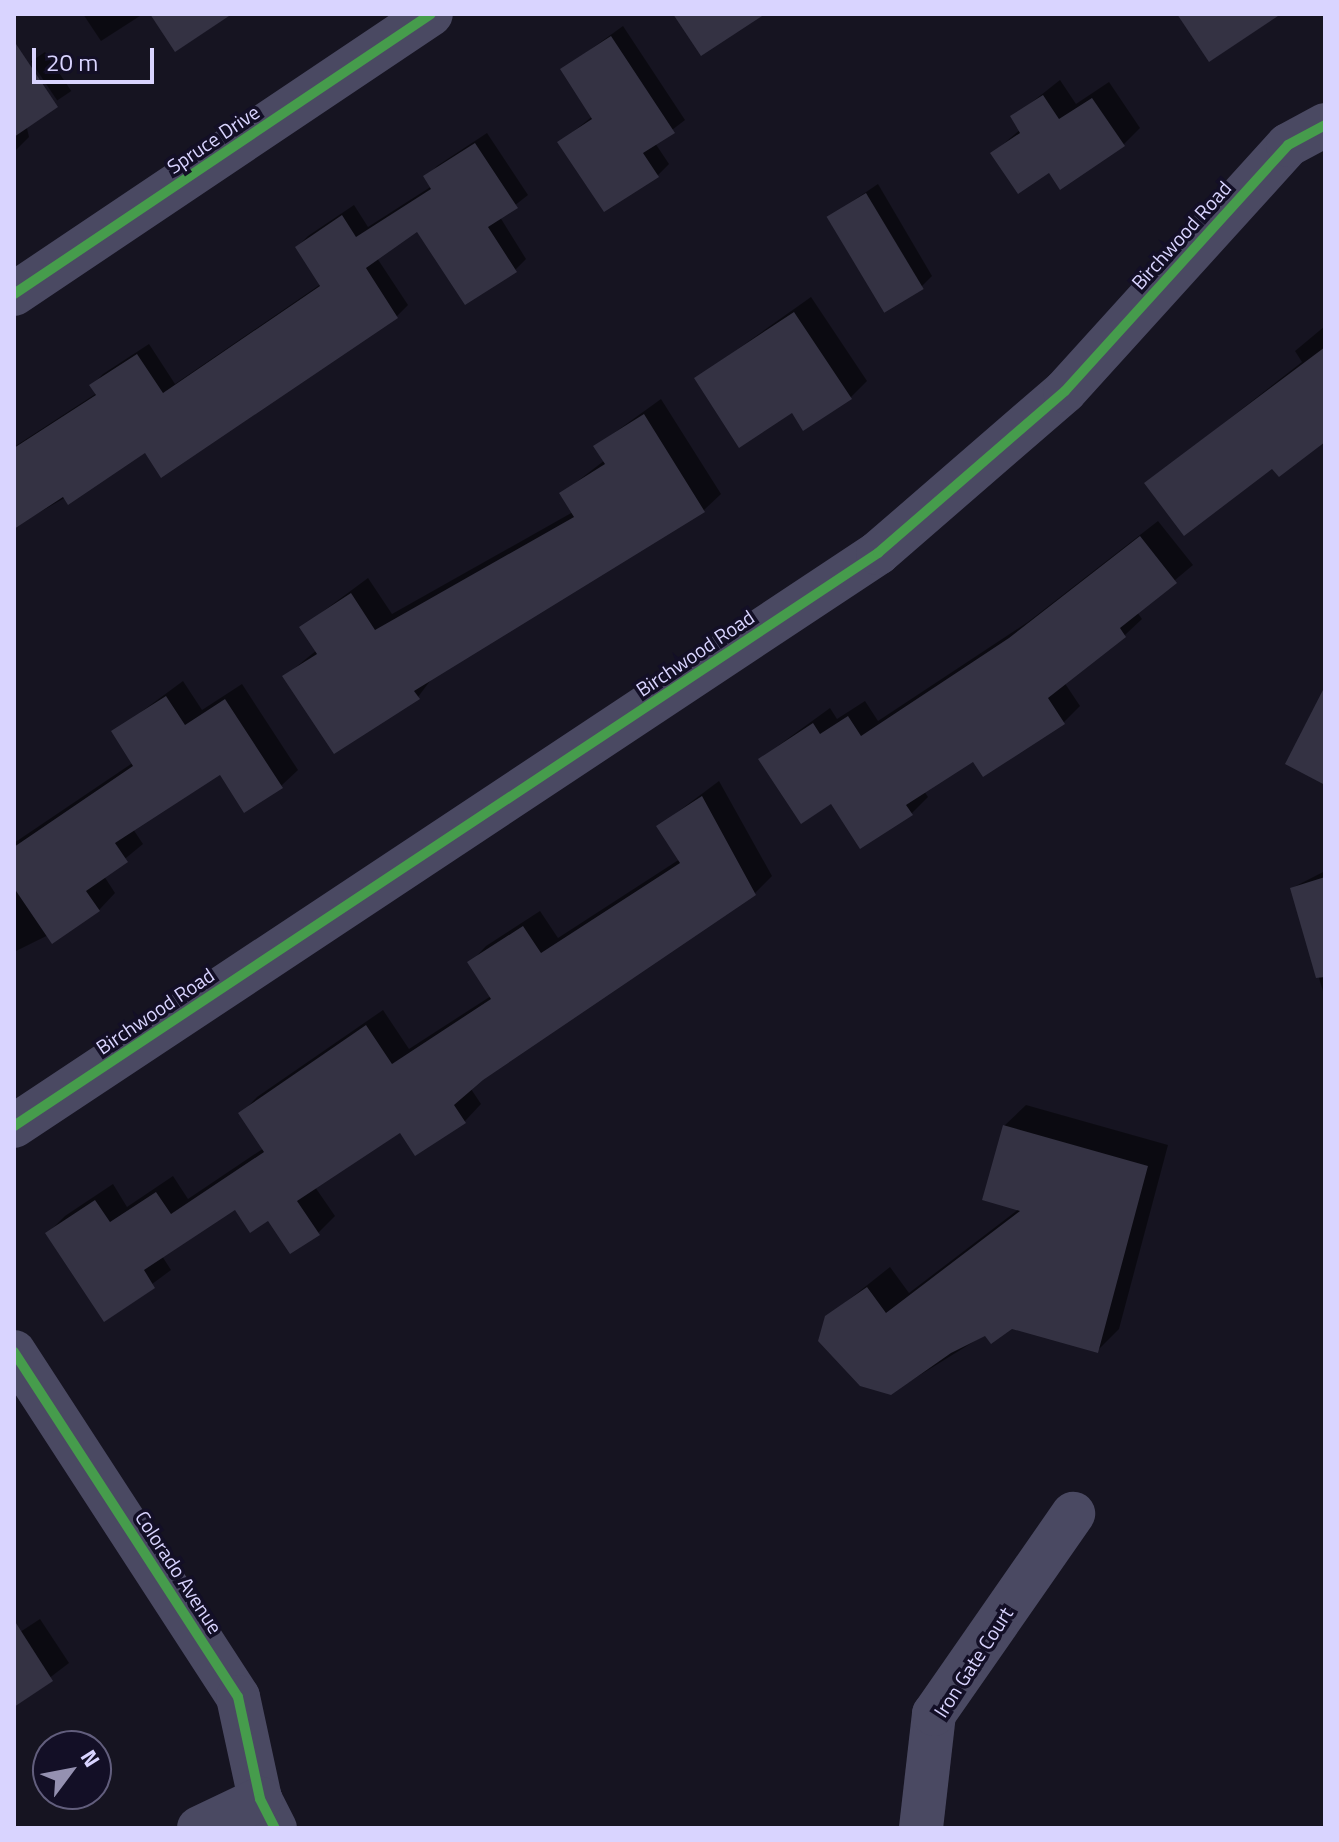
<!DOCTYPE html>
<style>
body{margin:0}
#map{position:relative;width:1339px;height:1842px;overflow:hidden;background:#161421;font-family:"Titillium Web",sans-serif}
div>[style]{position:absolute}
.shadow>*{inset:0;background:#0007;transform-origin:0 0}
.building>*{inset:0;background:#343243;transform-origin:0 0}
.minor>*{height:44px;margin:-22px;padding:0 22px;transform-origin:22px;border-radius:22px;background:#4a4962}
.cycleway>*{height:10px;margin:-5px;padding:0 5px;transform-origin:5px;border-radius:5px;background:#469c4c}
span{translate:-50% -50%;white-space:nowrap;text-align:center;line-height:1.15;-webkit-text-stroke:7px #130f26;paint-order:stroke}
.street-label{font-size:20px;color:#d9d4ff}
.frame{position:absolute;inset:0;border:16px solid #d9d4ff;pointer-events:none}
.north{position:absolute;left:32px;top:1730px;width:80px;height:80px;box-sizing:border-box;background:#130f26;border:2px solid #625e7d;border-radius:50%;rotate:58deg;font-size:22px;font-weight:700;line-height:32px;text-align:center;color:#d9d4ff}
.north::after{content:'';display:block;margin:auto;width:28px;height:36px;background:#9591b1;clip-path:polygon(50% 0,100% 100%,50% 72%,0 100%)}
.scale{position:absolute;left:32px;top:48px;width:122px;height:36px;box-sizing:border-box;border:4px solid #d9d4ff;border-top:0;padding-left:10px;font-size:24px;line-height:28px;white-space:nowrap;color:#d9d4ff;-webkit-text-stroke:6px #130f26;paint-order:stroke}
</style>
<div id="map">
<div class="shadow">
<i style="clip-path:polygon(83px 14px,143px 14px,101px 41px)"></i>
<i style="clip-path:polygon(623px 26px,685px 120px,655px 143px,669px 164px,658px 175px,560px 142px,593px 116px,562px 70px)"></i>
<i style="left:45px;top:52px;width:47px;height:17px;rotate:56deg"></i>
<i style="clip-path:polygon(14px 73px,29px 137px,14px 152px)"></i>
<i style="clip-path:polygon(1060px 80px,1076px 104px,1109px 82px,1140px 128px,1123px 145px,1049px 170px,993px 153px,1021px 129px,1013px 117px)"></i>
<i style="clip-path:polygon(487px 133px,528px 195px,500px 217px,526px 259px,515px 270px,418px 229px,377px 258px,408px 305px,397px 316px,161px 475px,146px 451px,14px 527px,14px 447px,97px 393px,92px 385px,103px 374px,149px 344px,175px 384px,321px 284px,297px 247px,308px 236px,354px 205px,368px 227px,432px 186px,426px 177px,437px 166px)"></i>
<i style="clip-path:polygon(878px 184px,932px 276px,921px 287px,829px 217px)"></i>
<i style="clip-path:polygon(811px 297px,867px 381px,850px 398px,793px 410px,697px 378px)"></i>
<i style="clip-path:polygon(1325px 326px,1325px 415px,1273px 466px,1147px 483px,1302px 362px,1295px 351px)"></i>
<i style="clip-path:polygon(661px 399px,721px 494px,704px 510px,433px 677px,418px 697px,285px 676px,317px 650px,302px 627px,368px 578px,392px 614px,573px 512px,561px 494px,605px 460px,596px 446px)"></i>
<i style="clip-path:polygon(1158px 521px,1193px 565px,1137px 612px,1142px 619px,1125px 635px,1064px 682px,1080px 706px,1063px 723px,974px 759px,924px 791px,928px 797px,911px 814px,832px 802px,760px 759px,830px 708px,837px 719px,865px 701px,878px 721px,1028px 622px)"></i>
<i style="clip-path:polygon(183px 681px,202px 710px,242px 684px,298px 770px,281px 786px,220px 772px,133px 829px,143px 844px,104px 876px,115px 893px,99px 910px,14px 952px,14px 843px,134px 762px,114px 732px)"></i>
<i style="clip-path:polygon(719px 781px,772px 876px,755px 893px,482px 1079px,471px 1089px,481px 1104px,465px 1121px,401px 1130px,315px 1187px,335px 1216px,318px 1233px,236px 1208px,162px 1256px,171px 1270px,105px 1319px,48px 1233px,65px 1216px,113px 1184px,127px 1207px,173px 1176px,188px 1199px,264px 1148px,241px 1114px,257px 1097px,383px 1010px,409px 1049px,491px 996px,470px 963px,486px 946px,540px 911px,558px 938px,680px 859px,659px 826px)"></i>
<i style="clip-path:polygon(1325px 871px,1325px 998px,1292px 888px)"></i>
<i style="clip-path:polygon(1026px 1105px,1168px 1145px,1119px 1329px,1098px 1350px,1012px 1327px,986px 1334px,891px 1393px,827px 1317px,890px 1267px,909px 1293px,1019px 1209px,1004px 1126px)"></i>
<i style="clip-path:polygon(40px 1619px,69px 1663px,14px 1705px,14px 1636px)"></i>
</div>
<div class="building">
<i style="clip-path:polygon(150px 14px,232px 14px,175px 52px)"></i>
<i style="clip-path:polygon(673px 14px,765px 14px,701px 56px)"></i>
<i style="clip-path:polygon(1177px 14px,1281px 14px,1209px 62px)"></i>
<i style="clip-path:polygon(611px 36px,675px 133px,643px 153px,659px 177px,604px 212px,557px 142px,592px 119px,560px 69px)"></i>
<i style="clip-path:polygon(14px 41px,58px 107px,14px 137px)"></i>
<i style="clip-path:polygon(1043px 95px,1059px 119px,1092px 98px,1125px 146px,1060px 190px,1049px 173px,1018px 194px,990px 153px,1020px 133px,1010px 116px)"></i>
<i style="clip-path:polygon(475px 143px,518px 208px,488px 227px,517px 272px,465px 305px,417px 232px,366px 268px,398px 318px,161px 478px,145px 453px,68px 505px,63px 497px,14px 529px,14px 448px,96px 395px,89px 385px,137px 354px,163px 393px,320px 286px,295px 247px,342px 215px,356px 237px,431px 189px,423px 176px)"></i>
<i style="left:866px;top:193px;width:112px;height:46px;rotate:59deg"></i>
<i style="clip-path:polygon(794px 312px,852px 399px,803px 431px,792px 413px,739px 448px,694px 378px)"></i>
<i style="clip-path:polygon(1325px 347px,1325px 442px,1279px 477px,1272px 469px,1184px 536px,1144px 483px)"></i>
<i style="clip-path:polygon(644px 414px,705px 512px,414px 691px,420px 699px,334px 754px,282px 676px,317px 654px,299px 627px,351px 593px,375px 630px,574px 517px,559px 493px,605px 464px,593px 446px)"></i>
<i style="clip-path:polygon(1140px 536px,1177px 583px,1120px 628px,1126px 637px,1048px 698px,1065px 724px,983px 777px,973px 762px,906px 805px,913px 815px,860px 849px,831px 804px,801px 824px,758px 759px,813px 723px,820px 734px,848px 716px,861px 736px,1009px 638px)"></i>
<i style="clip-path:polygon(1325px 686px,1325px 785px,1285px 764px)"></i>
<i style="clip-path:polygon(166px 696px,185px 725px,225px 699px,283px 788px,244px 813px,220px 775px,115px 843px,128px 862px,86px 891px,100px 911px,52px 944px,14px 888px,14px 847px,133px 766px,111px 731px)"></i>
<i style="clip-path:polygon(702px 796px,756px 895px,483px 1080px,454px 1105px,466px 1123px,415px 1156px,400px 1133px,297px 1201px,320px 1235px,290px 1254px,268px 1221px,250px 1233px,235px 1210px,144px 1270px,155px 1288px,104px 1322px,45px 1233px,95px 1200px,110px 1222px,156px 1192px,171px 1214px,264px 1152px,238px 1113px,366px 1025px,392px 1064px,491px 999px,467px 962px,523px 926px,541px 953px,680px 863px,656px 826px)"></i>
<i style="clip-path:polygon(1325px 877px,1325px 977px,1316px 978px,1290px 888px)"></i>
<i style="clip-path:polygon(1003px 1125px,1148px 1166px,1098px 1353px,1012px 1329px,991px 1344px,985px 1336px,951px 1353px,891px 1395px,860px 1386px,818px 1341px,825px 1316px,867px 1287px,886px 1313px,1020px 1211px,982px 1200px)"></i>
<i style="clip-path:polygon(14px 1620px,53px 1681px,14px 1707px)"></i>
</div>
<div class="minor">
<i style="left:14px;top:294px;width:502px;rotate:-33.88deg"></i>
<i style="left:14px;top:1126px;width:1037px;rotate:-33.55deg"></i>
<i style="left:878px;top:553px;width:247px;rotate:-40.9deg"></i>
<i style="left:1065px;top:391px;width:332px;rotate:-47.8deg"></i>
<i style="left:1288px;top:145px;width:42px;rotate:-28.4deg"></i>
<i style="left:14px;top:1352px;width:411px;rotate:57deg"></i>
<i style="left:238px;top:1697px;width:104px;rotate:77.8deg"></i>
<i style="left:260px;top:1799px;width:33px;rotate:63deg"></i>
<i style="left:199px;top:1828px;width:68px;rotate:-25.4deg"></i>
<i style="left:921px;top:1828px;width:115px;rotate:-83.5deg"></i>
<i style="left:934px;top:1714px;width:244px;rotate:-55.2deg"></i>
</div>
<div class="cycleway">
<i style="left:14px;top:294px;width:502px;rotate:-33.88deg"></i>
<i style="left:14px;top:1126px;width:1037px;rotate:-33.55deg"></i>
<i style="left:878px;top:553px;width:247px;rotate:-40.9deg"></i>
<i style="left:1065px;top:391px;width:332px;rotate:-47.8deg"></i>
<i style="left:1288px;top:145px;width:42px;rotate:-28.4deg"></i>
<i style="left:14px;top:1352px;width:411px;rotate:57deg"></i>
<i style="left:238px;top:1697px;width:104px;rotate:77.8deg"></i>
<i style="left:260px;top:1799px;width:33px;rotate:63deg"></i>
</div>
<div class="street-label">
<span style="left:213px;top:139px;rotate:-34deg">Spruce Drive</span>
<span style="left:1181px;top:235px;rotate:-48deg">Birchwood Road</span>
<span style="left:695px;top:653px;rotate:-34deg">Birchwood Road</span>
<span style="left:155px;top:1011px;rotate:-34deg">Birchwood Road</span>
<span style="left:179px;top:1572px;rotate:57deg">Colorado Avenue</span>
<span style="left:973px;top:1662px;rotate:-57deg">Iron Gate Court</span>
</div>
<div class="frame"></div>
<div class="north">N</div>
<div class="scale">20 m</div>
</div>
